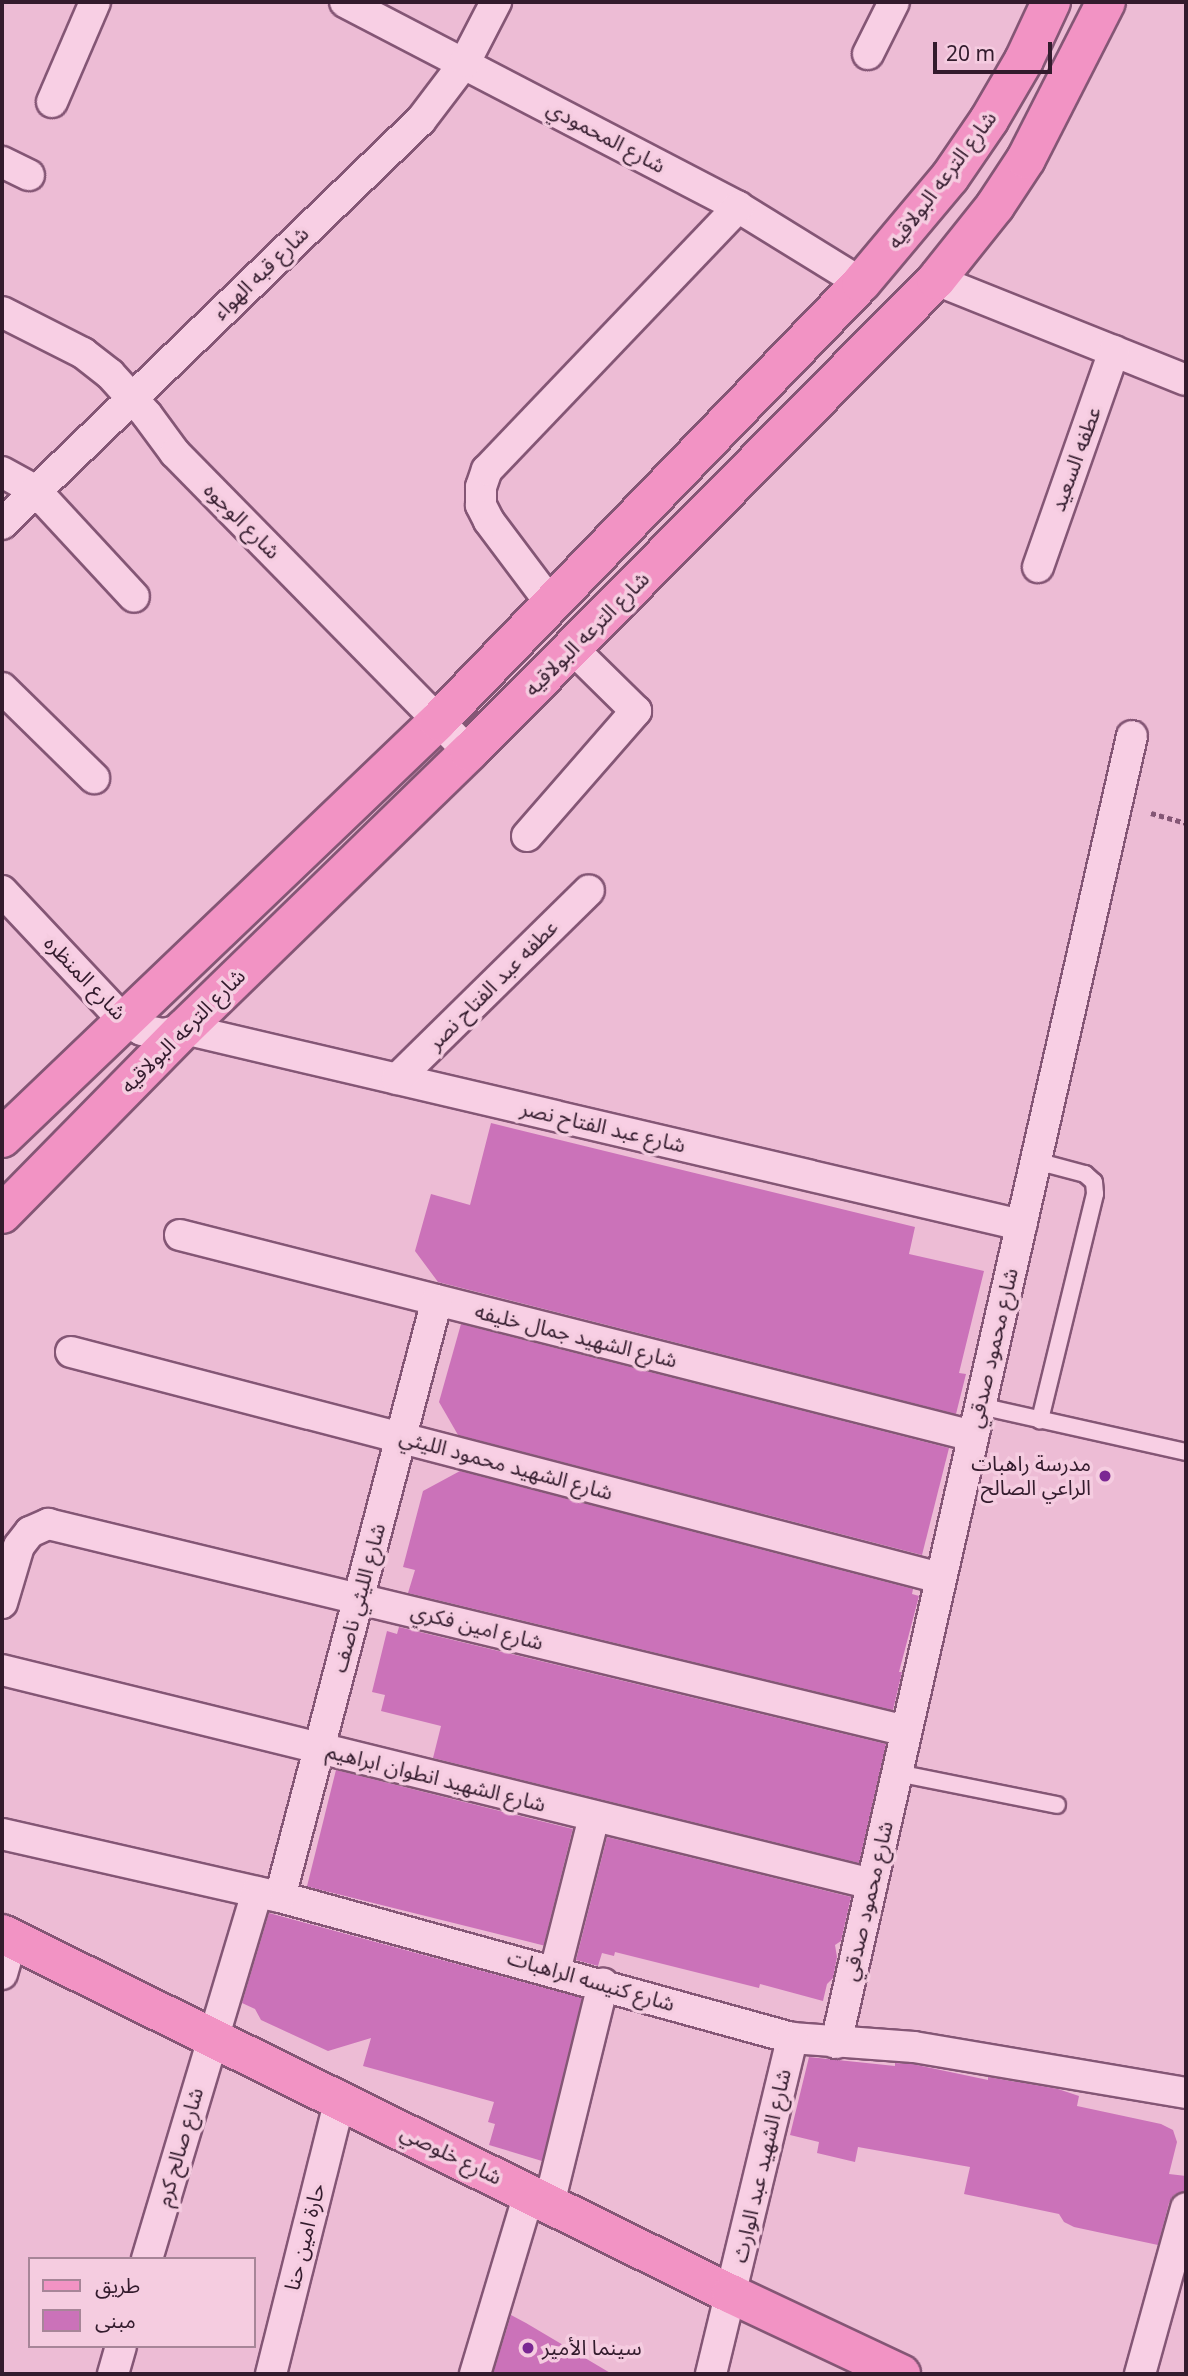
<!DOCTYPE html>
<meta charset="utf-8">
<style>
body{margin:0}
#map{position:relative;width:1188px;height:2376px;overflow:hidden;background:#edbcd5;font-family:Georgia,"Noto Sans Arabic",serif}
div>[style]{position:absolute}
.building>*{inset:0;background:#cb72b9;transform-origin:0 0}
.path>*{height:4.5px;margin-top:-2.25px;transform-origin:0;background:repeating-linear-gradient(90deg,#845675 0 5px,transparent 0 8.5px)}
.roads{filter:drop-shadow(2px 0 #845675) drop-shadow(-2px 0 #845675) drop-shadow(0 2px #845675) drop-shadow(0 -2px #845675)}
.lane>*{height:16px;margin:-8px;padding:0 8px;transform-origin:8px;border-radius:8px;background:#f8cfe4}
.street>*{height:30px;margin:-15px;padding:0 15px;transform-origin:15px;border-radius:15px;background:#f8cfe4}
.primary>*{height:38px;margin:-19px;padding:0 19px;transform-origin:19px;border-radius:19px;background:#f293c4}
.dots>*{width:19px;height:19px;translate:-50% -50%;box-sizing:border-box;border:4px solid #f5cce0;border-radius:50%}
span{translate:-50% -50%;white-space:nowrap;text-align:center;line-height:1.15;-webkit-text-stroke:7px #f5cce0;paint-order:stroke}
.street-label{font-size:21px;color:#331b2d}
.poi-label{font-size:21px;color:#331b2d}
.right{translate:-100% -50%;text-align:right}
.left{translate:0 -50%;text-align:left}
.frame{position:absolute;inset:0;border:4px solid #331b2d;pointer-events:none}
.legend{position:absolute;left:28px;top:2257px;width:228px;height:91px;box-sizing:border-box;background:#f5cce0;border:2px solid #a78598;margin:0;padding:9px 12px;list-style:none;font-size:21px;color:#331b2d}
.legend li{display:flex;align-items:center;gap:14px;height:35px}
.legend b{width:35px;border:2px solid #a78598}
.scale{position:absolute;left:933px;top:42px;width:119px;height:32px;box-sizing:border-box;border:4px solid #331b2d;border-top:0;padding-left:9px;font-size:21px;line-height:24px;white-space:nowrap;color:#331b2d;-webkit-text-stroke:5px #f5cce0;paint-order:stroke}
</style>
<div id="map">
<div class="building">
<i style="clip-path:polygon(491px 1123px,915px 1227px,909px 1254px,984px 1271px,959px 1373px,966px 1374px,956px 1414px,438px 1282px,415px 1251px,431px 1194px,470px 1205px)"></i>
<i style="clip-path:polygon(461px 1324px,949px 1448px,922px 1555px,458px 1435px,439px 1402px)"></i>
<i style="clip-path:polygon(460px 1471px,913px 1589px,912px 1594px,919px 1596px,899px 1672px,902px 1672px,893px 1710px,408px 1593px,415px 1570px,403px 1567px,423px 1491px)"></i>
<i style="clip-path:polygon(399px 1627px,886px 1744px,859px 1863px,433px 1758px,441px 1726px,381px 1711px,385px 1695px,372px 1692px,387px 1631px,397px 1634px)"></i>
<i style="left:336px;top:1770px;width:244px;height:120px;rotate:14deg"></i>
<i style="clip-path:polygon(607px 1837px,851px 1897px,841px 1941px,835px 1945px,837px 1957px,833px 1978px,827px 1984px,823px 2001px,760px 1984px,759px 1988px,615px 1952px,614px 1956px,602px 1953px,598px 1966px,576px 1960px)"></i>
<i style="clip-path:polygon(269px 1913px,582px 1998px,542px 2161px,489px 2145px,495px 2124px,488px 2122px,494px 2102px,363px 2066px,371px 2038px,328px 2051px,261px 2020px,255px 2009px,242px 2003px)"></i>
<i style="clip-path:polygon(809px 2057px,895px 2066px,895px 2063px,912px 2064px,988px 2080px,988px 2077px,1058px 2089px,1079px 2096px,1077px 2106px,1161px 2124px,1173px 2130px,1177px 2142px,1169px 2174px,1186px 2176px,1186px 2191px,1174px 2195px,1169px 2203px,1158px 2245px,1074px 2227px,1064px 2222px,1059px 2214px,964px 2194px,970px 2167px,858px 2147px,855px 2162px,817px 2153px,819px 2142px,790px 2135px)"></i>
<i style="clip-path:polygon(511px 2315px,526px 2323px,612px 2374px,493px 2374px)"></i>
</div>
<div class="path">
<i style="left:1151px;top:813px;width:36px;rotate:16deg"></i>
</div>
<div class="roads">
<div class="lane">
<i style="left:1036px;top:1161px;width:51px;rotate:14.9deg"></i>
<i style="left:1085px;top:1174px;width:12px;rotate:42deg"></i>
<i style="left:1094px;top:1182px;width:12px;rotate:85deg"></i>
<i style="left:1095px;top:1194px;width:233px;rotate:103.7deg"></i>
<i style="left:980px;top:1406px;width:211px;rotate:12.6deg"></i>
<i style="left:897px;top:1773px;width:163px;rotate:11.3deg"></i>
</div>
<div class="street">
<i style="left:345px;top:2px;width:443px;rotate:27.5deg"></i>
<i style="left:738px;top:207px;width:145px;rotate:31.7deg"></i>
<i style="left:868px;top:54px;width:58px;rotate:-63.4deg"></i>
<i style="left:52px;top:102px;width:109px;rotate:-66.7deg"></i>
<i style="left:2px;top:162px;width:30px;rotate:26deg"></i>
<i style="left:936px;top:280px;width:269px;rotate:21.8deg"></i>
<i style="left:2px;top:312px;width:91px;rotate:26.8deg"></i>
<i style="left:83px;top:353px;width:34px;rotate:38deg"></i>
<i style="left:110px;top:374px;width:55px;rotate:47.9deg"></i>
<i style="left:147px;top:415px;width:47px;rotate:53.6deg"></i>
<i style="left:175px;top:453px;width:419px;rotate:45.5deg"></i>
<i style="left:2px;top:472px;width:39px;rotate:29deg"></i>
<i style="left:36px;top:491px;width:144px;rotate:47.2deg"></i>
<i style="left:2px;top:524px;width:582px;rotate:-43.96deg"></i>
<i style="left:421px;top:120px;width:73px;rotate:-52.8deg"></i>
<i style="left:465px;top:62px;width:68px;rotate:-62.7deg"></i>
<i style="left:1038px;top:567px;width:229px;rotate:-70.6deg"></i>
<i style="left:552px;top:605px;width:105px;rotate:-126.9deg"></i>
<i style="left:489px;top:521px;width:18px;rotate:-117deg"></i>
<i style="left:481px;top:505px;width:18px;rotate:-90deg"></i>
<i style="left:481px;top:487px;width:18px;rotate:-71deg"></i>
<i style="left:487px;top:470px;width:364px;rotate:-46.3deg"></i>
<i style="left:2px;top:688px;width:129px;rotate:44.4deg"></i>
<i style="left:527px;top:836px;width:166px;rotate:-48.9deg"></i>
<i style="left:636px;top:711px;width:90px;rotate:-135.5deg"></i>
<i style="left:2px;top:891px;width:177px;rotate:46.8deg"></i>
<i style="left:123px;top:1020px;width:21px;rotate:28deg"></i>
<i style="left:142px;top:1030px;width:21px;rotate:11deg"></i>
<i style="left:163px;top:1034px;width:22px;rotate:-13deg"></i>
<i style="left:184px;top:1029px;width:860px;rotate:13.18deg"></i>
<i style="left:397px;top:1079px;width:269px;rotate:-44.5deg"></i>
<i style="left:180px;top:1235px;width:818px;rotate:14.22deg"></i>
<i style="left:71px;top:1352px;width:898px;rotate:14.58deg"></i>
<i style="left:2px;top:1603px;width:59px;rotate:-73.4deg"></i>
<i style="left:19px;top:1546px;width:18px;rotate:-52deg"></i>
<i style="left:30px;top:1532px;width:20px;rotate:-24deg"></i>
<i style="left:48px;top:1524px;width:883px;rotate:13.56deg"></i>
<i style="left:2px;top:1670px;width:896px;rotate:13.82deg"></i>
<i style="left:2px;top:1834px;width:285px;rotate:12.8deg"></i>
<i style="left:280px;top:1897px;width:531px;rotate:15.4deg"></i>
<i style="left:792px;top:2038px;width:122px;rotate:4.2deg"></i>
<i style="left:914px;top:2047px;width:276px;rotate:9.6deg"></i>
<i style="left:280px;top:1897px;width:617px;rotate:-75.27deg"></i>
<i style="left:555px;top:1971px;width:159px;rotate:-75.8deg"></i>
<i style="left:2px;top:1974px;width:36px;rotate:-74deg"></i>
<i style="left:836px;top:2043px;width:1340px;rotate:-77.24deg"></i>
<i style="left:549px;top:2204px;width:227px;rotate:-76.2deg"></i>
<i style="left:147px;top:2259px;width:383px;rotate:-73.3deg"></i>
<i style="left:113px;top:2374px;width:29px;rotate:-74deg"></i>
<i style="left:271px;top:2374px;width:283px;rotate:-75.9deg"></i>
<i style="left:475px;top:2374px;width:188px;rotate:-73.3deg"></i>
<i style="left:711px;top:2374px;width:346px;rotate:-76.4deg"></i>
<i style="left:1140px;top:2374px;width:172px;rotate:-74.5deg"></i>
</div>
<div class="primary">
<i style="left:2px;top:1138px;width:603px;rotate:-43.72deg"></i>
<i style="left:438px;top:721px;width:609px;rotate:-46deg"></i>
<i style="left:861px;top:283px;width:138px;rotate:-50deg"></i>
<i style="left:950px;top:177px;width:69px;rotate:-55.6deg"></i>
<i style="left:989px;top:120px;width:69px;rotate:-59.7deg"></i>
<i style="left:1024px;top:60px;width:64px;rotate:-65deg"></i>
<i style="left:2px;top:1214px;width:260px;rotate:-45.5deg"></i>
<i style="left:184px;top:1029px;width:397px;rotate:-44.2deg"></i>
<i style="left:469px;top:752px;width:664px;rotate:-45.31deg"></i>
<i style="left:936px;top:280px;width:95px;rotate:-51.4deg"></i>
<i style="left:995px;top:206px;width:56px;rotate:-56.6deg"></i>
<i style="left:1026px;top:159px;width:176px;rotate:-63deg"></i>
<i style="left:2px;top:1934px;width:813px;rotate:26.28deg"></i>
<i style="left:731px;top:2294px;width:188px;rotate:25.2deg"></i>
</div>
</div>
<div class="dots">
<i style="left:1105px;top:1476px;background:#7b2793"></i>
<i style="left:528px;top:2348px;background:#7b2793"></i>
</div>
<div class="street-label">
<span style="left:606px;top:137px;rotate:28deg">شارع المحمودي</span>
<span style="left:942px;top:180px;rotate:-53deg">شارع الترعه البولاقيه</span>
<span style="left:261px;top:273px;rotate:-44deg">شارع قبه الهواء</span>
<span style="left:1076px;top:459px;rotate:-70deg">عطفه السعيد</span>
<span style="left:242px;top:521px;rotate:45deg">شارع الوجوه</span>
<span style="left:587px;top:634px;rotate:-45deg">شارع الترعه البولاقيه</span>
<span style="left:85px;top:978px;rotate:46deg">شارع المنظره</span>
<span style="left:493px;top:985px;rotate:-45deg">عطفه عبد الفتاح نصر</span>
<span style="left:183px;top:1031px;rotate:-45deg">شارع الترعه البولاقيه</span>
<span style="left:603px;top:1127px;rotate:13deg">شارع عبد الفتاح نصر</span>
<span style="left:576px;top:1336px;rotate:14deg">شارع الشهيد جمال خليفه</span>
<span style="left:993px;top:1348px;rotate:-77deg">شارع محمود صدقي</span>
<span style="left:506px;top:1465px;rotate:15deg">شارع الشهيد محمود الليثي</span>
<span style="left:359px;top:1598px;rotate:-75deg">شارع الليثي ناصف</span>
<span style="left:477px;top:1627px;rotate:14deg">شارع امين فكري</span>
<span style="left:436px;top:1778px;rotate:14deg">شارع الشهيد انطوان ابراهيم</span>
<span style="left:868px;top:1901px;rotate:-77deg">شارع محمود صدقي</span>
<span style="left:591px;top:1981px;rotate:16deg">شارع كنيسه الراهبات</span>
<span style="left:180px;top:2147px;rotate:-74deg">شارع صالح كرم</span>
<span style="left:451px;top:2155px;rotate:26deg">شارع خلوصي</span>
<span style="left:762px;top:2166px;rotate:-77deg">شارع الشهيد عبد الوارث</span>
<span style="left:305px;top:2237px;rotate:-76deg">حارة امين حنا</span>
</div>
<div class="poi-label">
<span class="right" style="left:1091px;top:1476px">مدرسة راهبات<br>الراعي الصالح</span>
<span class="left" style="left:542px;top:2348px">سينما الأمير</span>
</div>
<div class="frame"></div>
<ul class="legend">
<li><b style="height:9px;background:#f293c4"></b>طريق</li>
<li><b style="height:19px;background:#cb72b9"></b>مبنى</li>
</ul>
<div class="scale">20 m</div>
</div>
